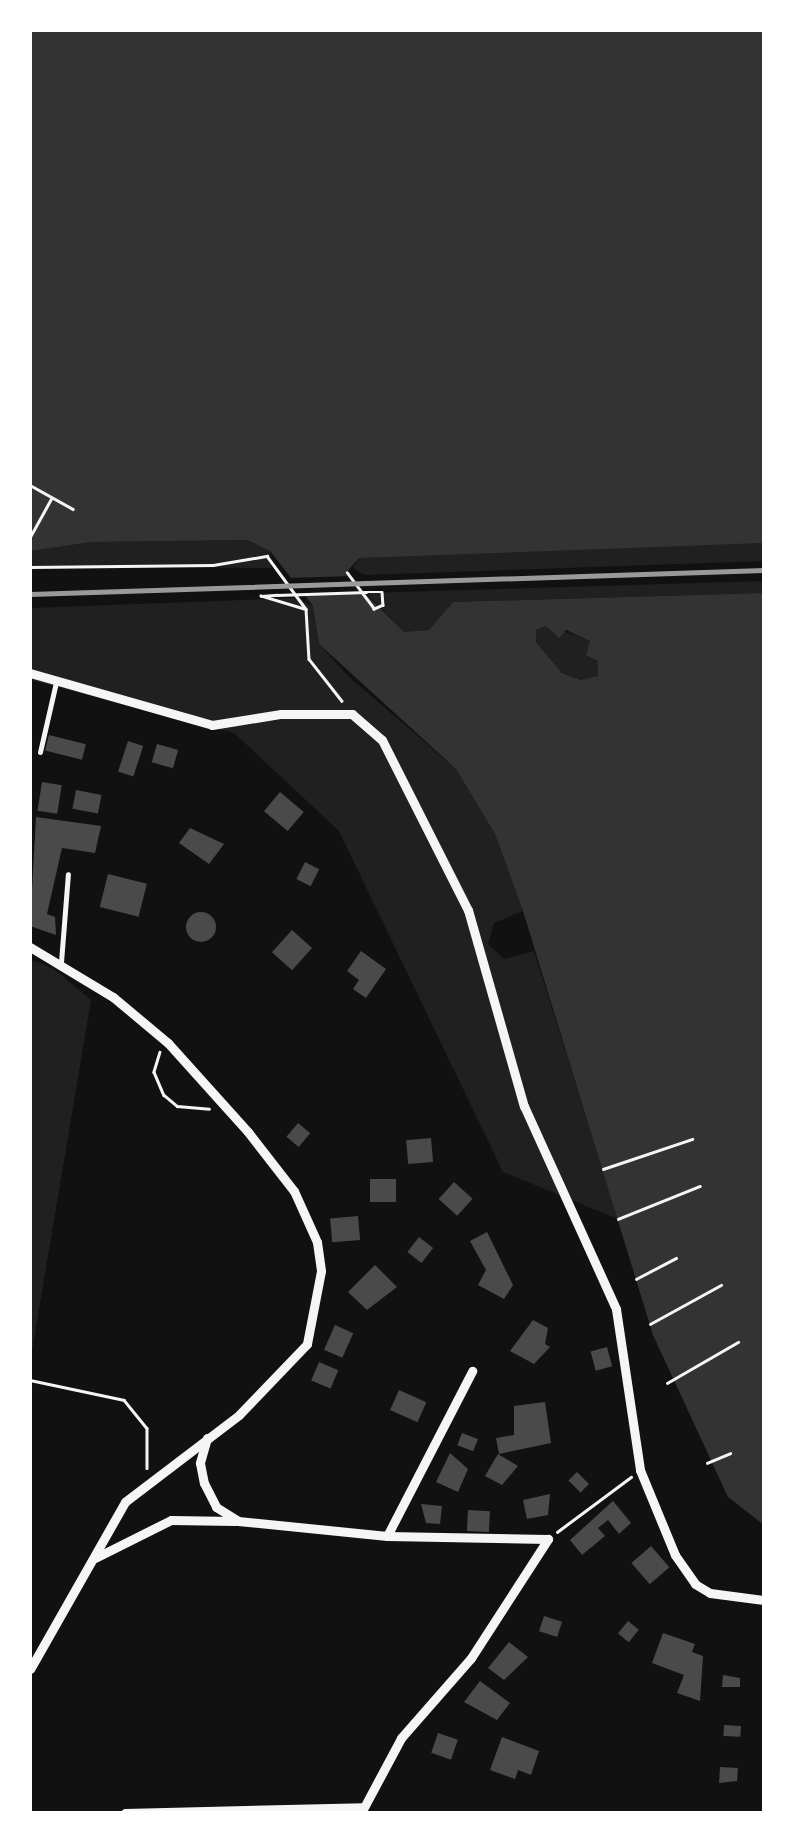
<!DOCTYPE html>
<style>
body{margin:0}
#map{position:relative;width:794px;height:1843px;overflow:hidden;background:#111;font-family:"Fira Sans",sans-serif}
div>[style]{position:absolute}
.green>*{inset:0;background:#202020}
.water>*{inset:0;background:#333}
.pier>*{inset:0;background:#111}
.building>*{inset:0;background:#4a4a4a;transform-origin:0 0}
.round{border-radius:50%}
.path>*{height:2.5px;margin:-1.25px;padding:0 1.25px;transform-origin:1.25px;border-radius:1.25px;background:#f5f5f5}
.service>*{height:5px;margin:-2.5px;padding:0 2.5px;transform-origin:2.5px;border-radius:2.5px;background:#f5f5f5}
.minor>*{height:9px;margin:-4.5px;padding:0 4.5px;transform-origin:4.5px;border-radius:4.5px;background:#f5f5f5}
.rail>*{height:5px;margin:-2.5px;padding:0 2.5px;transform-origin:2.5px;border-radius:2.5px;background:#9a9a9a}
span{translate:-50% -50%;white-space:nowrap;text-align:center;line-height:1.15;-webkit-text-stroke:10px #fff;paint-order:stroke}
.frame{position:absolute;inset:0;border:32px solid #fff;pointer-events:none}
</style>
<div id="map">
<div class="green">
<i style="clip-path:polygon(247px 540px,270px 551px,271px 568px,30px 566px,30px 551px,92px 542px)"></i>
<i style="clip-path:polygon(764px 543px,764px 561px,365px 575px,353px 568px,359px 558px,469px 551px)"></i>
<i style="clip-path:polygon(764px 581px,764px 593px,453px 602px,429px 630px,404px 632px,366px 593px)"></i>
<i style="clip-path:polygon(293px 598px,313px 606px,319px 644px,348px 676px,456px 769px,495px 834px,523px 911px,494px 923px,488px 944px,504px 959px,534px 951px,618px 1219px,503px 1172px,339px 831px,234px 733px,30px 680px,30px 608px)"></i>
<i style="clip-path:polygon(546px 626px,590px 640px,601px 665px,598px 676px,582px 680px,562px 673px,536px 642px,536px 630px)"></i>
<i style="clip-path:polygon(30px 959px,54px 969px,91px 1000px,30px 1363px)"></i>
</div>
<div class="water">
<i style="clip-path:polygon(evenodd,30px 30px,764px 30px,764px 543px,359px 558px,345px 574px,404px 632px,429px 630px,453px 602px,764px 593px,764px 1525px,728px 1497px,653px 1335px,523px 911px,495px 834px,456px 769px,319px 644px,313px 606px,270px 551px,247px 540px,92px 542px,30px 551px,30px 30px,546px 626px,559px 638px,566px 630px,590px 641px,586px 655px,598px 661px,598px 676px,581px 680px,562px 673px,536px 642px,536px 630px,546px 626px)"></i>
</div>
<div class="pier">
<i style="clip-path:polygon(353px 576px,366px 593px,299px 596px,285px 578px)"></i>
</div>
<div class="building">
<i style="left:49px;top:735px;width:38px;height:16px;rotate:14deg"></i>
<i style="left:128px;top:741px;width:16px;height:32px;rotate:18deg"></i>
<i style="left:157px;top:744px;width:22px;height:19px;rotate:16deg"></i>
<i style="left:42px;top:782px;width:20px;height:29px;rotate:9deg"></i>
<i style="left:76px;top:790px;width:26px;height:19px;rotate:11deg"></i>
<i style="left:280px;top:792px;width:31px;height:25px;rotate:40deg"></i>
<i style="clip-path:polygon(36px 817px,101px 826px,95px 853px,62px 848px,47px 914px,55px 917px,56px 935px,30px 926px)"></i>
<i style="clip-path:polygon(190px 828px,224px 844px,209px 864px,179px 843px)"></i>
<i style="left:305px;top:862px;width:16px;height:19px;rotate:27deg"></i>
<i style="left:108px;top:874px;width:40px;height:34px;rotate:14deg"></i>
<i class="round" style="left:186px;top:912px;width:30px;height:30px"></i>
<i style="left:292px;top:930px;width:27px;height:30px;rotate:42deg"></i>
<i style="clip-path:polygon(361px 951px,386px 969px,366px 998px,353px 989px,359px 980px,347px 971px)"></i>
<i style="left:298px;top:1123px;width:16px;height:18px;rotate:40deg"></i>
<i style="left:431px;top:1138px;width:24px;height:25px;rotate:85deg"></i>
<i style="left:370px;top:1179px;width:26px;height:23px"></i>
<i style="left:454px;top:1182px;width:25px;height:23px;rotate:42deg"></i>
<i style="left:358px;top:1216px;width:24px;height:28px;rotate:85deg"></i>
<i style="clip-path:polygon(487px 1232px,513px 1285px,504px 1299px,478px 1285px,486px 1270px,470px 1241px)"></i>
<i style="left:419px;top:1237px;width:18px;height:19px;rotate:38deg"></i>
<i style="clip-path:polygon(375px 1265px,397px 1287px,367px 1310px,348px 1292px)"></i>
<i style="clip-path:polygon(533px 1320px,548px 1328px,545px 1344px,550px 1347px,534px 1364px,510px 1351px)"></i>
<i style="left:335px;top:1325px;width:20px;height:27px;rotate:24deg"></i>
<i style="left:607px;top:1347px;width:20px;height:17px;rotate:75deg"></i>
<i style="left:319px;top:1362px;width:21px;height:20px;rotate:23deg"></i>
<i style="left:399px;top:1390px;width:30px;height:22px;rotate:24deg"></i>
<i style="clip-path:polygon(545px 1402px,551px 1443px,499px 1454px,496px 1438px,514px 1435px,514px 1406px)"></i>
<i style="left:462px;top:1433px;width:17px;height:13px;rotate:21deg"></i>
<i style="clip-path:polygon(450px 1453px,468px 1469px,458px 1492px,436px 1482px)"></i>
<i style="clip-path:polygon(498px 1454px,518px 1466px,502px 1485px,485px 1476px)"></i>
<i style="left:577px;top:1472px;width:17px;height:12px;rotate:45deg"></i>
<i style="clip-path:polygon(550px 1494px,548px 1515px,527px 1519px,523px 1500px)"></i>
<i style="clip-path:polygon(613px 1501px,631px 1523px,619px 1534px,608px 1520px,598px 1528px,605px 1536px,582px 1555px,570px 1540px)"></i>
<i style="clip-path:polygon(421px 1504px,442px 1506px,440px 1524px,426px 1523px)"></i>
<i style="left:468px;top:1510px;width:22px;height:21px;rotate:3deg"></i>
<i style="left:651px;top:1546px;width:28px;height:26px;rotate:49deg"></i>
<i style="left:544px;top:1616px;width:19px;height:16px;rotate:18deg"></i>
<i style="left:628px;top:1621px;width:14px;height:16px;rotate:39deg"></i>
<i style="clip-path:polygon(663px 1633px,695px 1644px,692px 1652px,703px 1656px,700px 1701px,677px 1693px,684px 1675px,652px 1663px)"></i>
<i style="clip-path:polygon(509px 1642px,528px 1657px,504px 1680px,488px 1668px)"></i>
<i style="clip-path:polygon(723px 1675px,740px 1678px,740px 1687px,722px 1687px)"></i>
<i style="clip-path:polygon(480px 1681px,510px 1703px,497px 1720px,464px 1702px)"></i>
<i style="left:724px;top:1725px;width:17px;height:11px;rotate:3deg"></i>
<i style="left:438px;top:1733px;width:21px;height:21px;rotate:19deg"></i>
<i style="clip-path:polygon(502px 1737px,539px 1751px,531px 1775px,518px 1770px,515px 1779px,490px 1770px)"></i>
<i style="clip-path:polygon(720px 1767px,738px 1768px,737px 1781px,719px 1783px)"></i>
</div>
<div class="path">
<i style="left:30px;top:485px;width:49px;rotate:29.2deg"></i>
<i style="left:30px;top:537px;width:43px;rotate:-61.1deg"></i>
<i style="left:30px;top:567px;width:183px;rotate:-0.6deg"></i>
<i style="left:213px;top:565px;width:55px;rotate:-9.5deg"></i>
<i style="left:267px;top:556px;width:66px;rotate:53.7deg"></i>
<i style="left:306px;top:609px;width:50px;rotate:86.6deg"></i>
<i style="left:309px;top:659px;width:53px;rotate:51.8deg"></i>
<i style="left:304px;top:609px;width:45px;rotate:-163.2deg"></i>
<i style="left:261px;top:596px;width:16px;rotate:-4deg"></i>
<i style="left:277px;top:595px;width:89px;rotate:-1.9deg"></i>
<i style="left:366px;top:592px;width:16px"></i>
<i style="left:382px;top:592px;width:13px;rotate:86deg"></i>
<i style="left:383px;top:605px;width:10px;rotate:156deg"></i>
<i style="left:374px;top:609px;width:45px;rotate:-126.9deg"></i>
<i style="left:160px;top:1052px;width:21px;rotate:107deg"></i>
<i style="left:154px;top:1072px;width:25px;rotate:67deg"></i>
<i style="left:164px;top:1095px;width:17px;rotate:40deg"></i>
<i style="left:177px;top:1106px;width:32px;rotate:5deg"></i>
<i style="left:603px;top:1169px;width:94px;rotate:-18.6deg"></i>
<i style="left:618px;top:1219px;width:88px;rotate:-21.9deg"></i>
<i style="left:636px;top:1279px;width:45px;rotate:-27.7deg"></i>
<i style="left:650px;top:1324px;width:81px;rotate:-28.8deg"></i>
<i style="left:30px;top:1380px;width:96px;rotate:12deg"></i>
<i style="left:124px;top:1400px;width:36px;rotate:51deg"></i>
<i style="left:147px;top:1428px;width:40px;rotate:90deg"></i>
<i style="left:667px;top:1383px;width:82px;rotate:-30deg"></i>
<i style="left:707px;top:1463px;width:25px;rotate:-23deg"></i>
<i style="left:557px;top:1532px;width:92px;rotate:-36.6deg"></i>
</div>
<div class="service">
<i style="left:40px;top:752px;width:72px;rotate:-77.1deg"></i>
<i style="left:61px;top:962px;width:88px;rotate:-85.5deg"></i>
</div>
<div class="minor">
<i style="left:30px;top:673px;width:189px;rotate:15.9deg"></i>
<i style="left:212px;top:725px;width:70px;rotate:-9.1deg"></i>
<i style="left:281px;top:714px;width:71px"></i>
<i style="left:352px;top:714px;width:40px;rotate:41deg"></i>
<i style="left:382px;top:740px;width:191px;rotate:63.2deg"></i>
<i style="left:468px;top:910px;width:204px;rotate:74.1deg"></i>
<i style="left:524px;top:1106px;width:223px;rotate:65.6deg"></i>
<i style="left:616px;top:1309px;width:163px;rotate:81.5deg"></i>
<i style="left:640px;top:1470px;width:92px;rotate:67.6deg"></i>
<i style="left:675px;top:1555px;width:35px;rotate:55deg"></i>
<i style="left:695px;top:1584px;width:17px;rotate:31deg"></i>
<i style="left:710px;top:1593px;width:54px;rotate:7.4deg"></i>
<i style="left:30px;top:947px;width:97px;rotate:31.1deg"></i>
<i style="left:113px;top:997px;width:72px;rotate:39.9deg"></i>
<i style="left:168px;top:1043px;width:120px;rotate:48deg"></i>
<i style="left:248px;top:1132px;width:75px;rotate:52.1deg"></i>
<i style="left:294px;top:1191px;width:56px;rotate:65.7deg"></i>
<i style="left:317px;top:1242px;width:29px;rotate:82deg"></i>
<i style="left:321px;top:1271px;width:74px;rotate:100.9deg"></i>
<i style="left:307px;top:1344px;width:98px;rotate:133.8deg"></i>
<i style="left:239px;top:1415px;width:143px;rotate:142.7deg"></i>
<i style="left:125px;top:1502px;width:192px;rotate:119.6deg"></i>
<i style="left:207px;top:1438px;width:26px;rotate:106deg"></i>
<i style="left:200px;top:1463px;width:20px;rotate:79deg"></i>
<i style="left:204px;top:1483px;width:27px;rotate:63deg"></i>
<i style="left:216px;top:1507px;width:26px;rotate:32deg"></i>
<i style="left:238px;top:1521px;width:150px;rotate:5.7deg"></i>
<i style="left:387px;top:1536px;width:161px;rotate:1.1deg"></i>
<i style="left:387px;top:1536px;width:186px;rotate:-62.7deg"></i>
<i style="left:95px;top:1558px;width:85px;rotate:-26.6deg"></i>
<i style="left:171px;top:1520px;width:64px;rotate:0.9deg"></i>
<i style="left:125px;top:1813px;width:238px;rotate:-1.4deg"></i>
<i style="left:361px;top:1813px;width:85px;rotate:-61.9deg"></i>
<i style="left:401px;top:1738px;width:106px;rotate:-48.8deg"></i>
<i style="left:471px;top:1658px;width:142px;rotate:-57.1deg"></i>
</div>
<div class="rail">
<i style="left:30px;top:594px;width:734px;rotate:-1.87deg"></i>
</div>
<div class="frame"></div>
</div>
